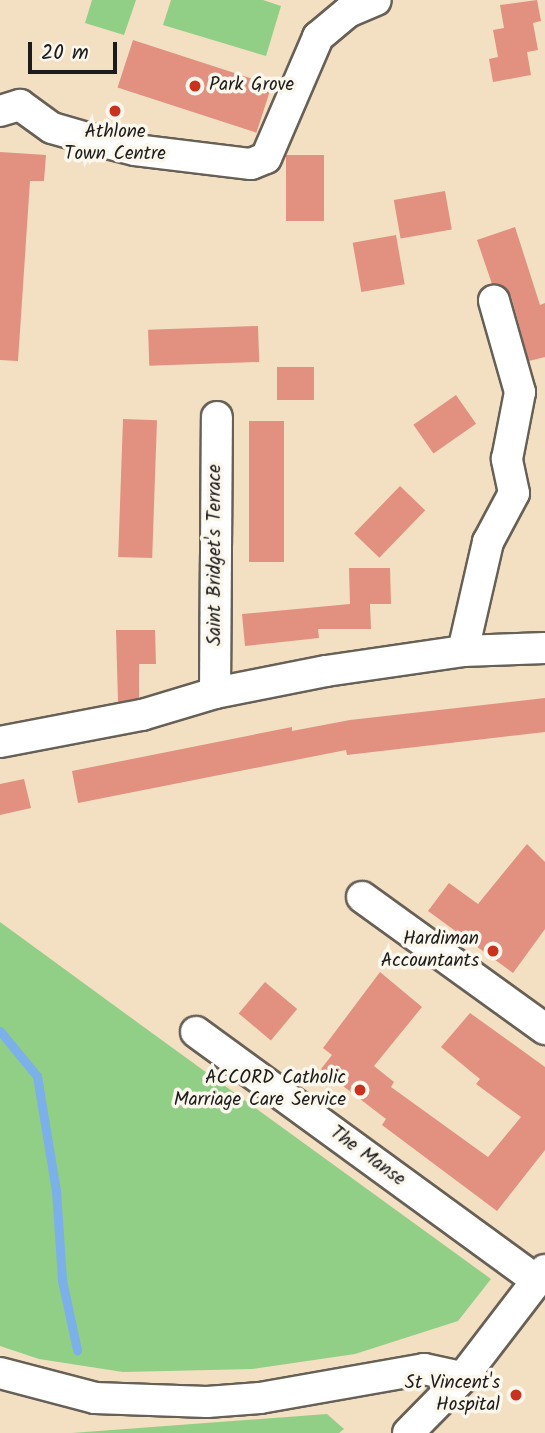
<!DOCTYPE html>
<style>
body{margin:0}
#map{position:relative;width:545px;height:1433px;overflow:hidden;background:#f3dfc2;font-family:Kalam,sans-serif}
div>[style]{position:absolute}
.green>*{inset:0;background:#90cf85}
.stream>*{height:9px;margin:-4.5px;padding:0 4.5px;transform-origin:4.5px;border-radius:4.5px;background:#7bb0e9}
.building>*{inset:0;background:#e2907f;transform-origin:0 0}
.roads{filter:drop-shadow(2px 0 #676056) drop-shadow(-2px 0 #676056) drop-shadow(0 2px #676056) drop-shadow(0 -2px #676056)}
.minor>*{height:30px;margin:-15px;padding:0 15px;transform-origin:15px;border-radius:15px;background:#fff}
.dots>*{width:19px;height:19px;translate:-50% -50%;box-sizing:border-box;border:4px solid #fbf7ec;border-radius:50%}
span{translate:-50% -50%;white-space:nowrap;text-align:center;line-height:1.15;-webkit-text-stroke:7px #fbf7ec;paint-order:stroke}
.poi-label{font-size:19px;color:#1c1c1c}
.left{translate:0 -50%;text-align:left}
.right{translate:-100% -50%;text-align:right}
.street-label{font-size:19px;color:#1c1c1c}
.scale{position:absolute;left:28px;top:42px;width:89px;height:32px;box-sizing:border-box;border:4px solid #1c1c1c;border-top:0;padding-left:9px;font-size:21px;line-height:24px;white-space:nowrap;color:#1c1c1c;-webkit-text-stroke:5px #fbf7ec;paint-order:stroke}
</style>
<div id="map">
<div class="green">
<i style="clip-path:polygon(92px 0,136px 0,124px 35px,85px 23px)"></i>
<i style="clip-path:polygon(171px 0,263px 0,281px 6px,266px 56px,163px 25px)"></i>
<i style="clip-path:polygon(0 922px,141px 1025px,491px 1279px,458px 1321px,355px 1354px,252px 1369px,123px 1372px,39px 1359px,0 1346px)"></i>
<i style="clip-path:polygon(327px 1414px,344px 1429px,339px 1433px,72px 1433px)"></i>
</div>
<div class="stream">
<i style="left:0;top:1031px;width:58px;rotate:50.6deg"></i>
<i style="left:37px;top:1076px;width:117px;rotate:80.6deg"></i>
<i style="left:56px;top:1191px;width:89px;rotate:86.1deg"></i>
<i style="left:62px;top:1280px;width:72px;rotate:77.9deg"></i>
</div>
<div class="building">
<i style="clip-path:polygon(537px 0,541px 21px,533px 23px,538px 50px,527px 52px,531px 75px,493px 82px,489px 59px,498px 57px,493px 30px,504px 28px,500px 5px)"></i>
<i style="left:133px;top:40px;width:146px;height:50px;rotate:18deg"></i>
<i style="clip-path:polygon(0 152px,46px 155px,44px 181px,30px 181px,18px 361px,0 360px)"></i>
<i style="left:286px;top:155px;width:38px;height:66px"></i>
<i style="left:445px;top:191px;width:39px;height:52px;rotate:80deg"></i>
<i style="clip-path:polygon(515px 227px,540px 305px,545px 303px,545px 357px,529px 361px,511px 296px,506px 288px,492px 284px,477px 240px)"></i>
<i style="left:396px;top:235px;width:50px;height:44px;rotate:80deg"></i>
<i style="left:258px;top:326px;width:36px;height:110px;rotate:88deg"></i>
<i style="left:277px;top:367px;width:37px;height:33px"></i>
<i style="left:456px;top:395px;width:35px;height:52px;rotate:55deg"></i>
<i style="left:123px;top:419px;width:34px;height:138px;rotate:2deg"></i>
<i style="left:249px;top:421px;width:35px;height:141px"></i>
<i style="left:400px;top:486px;width:35px;height:66px;rotate:44deg"></i>
<i style="clip-path:polygon(349px 568px,390px 568px,391px 604px,370px 604px,371px 629px,318px 629px,319px 638px,245px 646px,242px 614px,350px 604px)"></i>
<i style="clip-path:polygon(116px 630px,155px 630px,156px 664px,139px 664px,139px 698px,118px 702px)"></i>
<i style="clip-path:polygon(545px 698px,545px 732px,347px 755px,346px 750px,78px 803px,72px 771px,292px 727px,292px 731px,350px 720px)"></i>
<i style="clip-path:polygon(24px 779px,31px 808px,0 815px,0 784px)"></i>
<i style="clip-path:polygon(527px 844px,545px 862px,545px 929px,513px 973px,428px 911px,449px 883px,478px 904px)"></i>
<i style="clip-path:polygon(380px 972px,422px 1007px,374px 1066px,394px 1082px,391px 1087px,488px 1157px,521px 1117px,476px 1084px,480px 1079px,441px 1047px,470px 1013px,545px 1067px,545px 1150px,497px 1211px,382px 1125px,386px 1119px,321px 1069px,332px 1055px,323px 1048px)"></i>
<i style="left:265px;top:982px;width:42px;height:41px;rotate:40deg"></i>
</div>
<div class="roads">
<div class="minor">
<i style="left:0;top:111px;width:21px;rotate:-17deg"></i>
<i style="left:20px;top:105px;width:39px;rotate:36deg"></i>
<i style="left:52px;top:128px;width:36px;rotate:16deg"></i>
<i style="left:87px;top:138px;width:49px;rotate:14deg"></i>
<i style="left:135px;top:150px;width:117px;rotate:6.9deg"></i>
<i style="left:251px;top:164px;width:16px;rotate:-22deg"></i>
<i style="left:266px;top:158px;width:132px;rotate:-66.7deg"></i>
<i style="left:318px;top:37px;width:39px;rotate:-40deg"></i>
<i style="left:348px;top:12px;width:30px;rotate:-23deg"></i>
<i style="left:463px;top:651px;width:112px;rotate:-77.1deg"></i>
<i style="left:488px;top:542px;width:55px;rotate:-62deg"></i>
<i style="left:514px;top:493px;width:35px;rotate:-102deg"></i>
<i style="left:507px;top:459px;width:68px;rotate:-79deg"></i>
<i style="left:520px;top:392px;width:95px;rotate:-105.9deg"></i>
<i style="left:215px;top:693px;width:276px;rotate:-89.6deg"></i>
<i style="left:0;top:742px;width:145px;rotate:-10.8deg"></i>
<i style="left:142px;top:715px;width:76px;rotate:-16.8deg"></i>
<i style="left:215px;top:693px;width:113px;rotate:-11.2deg"></i>
<i style="left:326px;top:671px;width:138px;rotate:-8.3deg"></i>
<i style="left:463px;top:651px;width:82px;rotate:-2.1deg"></i>
<i style="left:362px;top:897px;width:226px;rotate:35.8deg"></i>
<i style="left:196px;top:1032px;width:422px;rotate:36.1deg"></i>
<i style="left:0;top:1373px;width:98px;rotate:14.7deg"></i>
<i style="left:95px;top:1398px;width:112px;rotate:2deg"></i>
<i style="left:207px;top:1402px;width:53px;rotate:-4.3deg"></i>
<i style="left:260px;top:1398px;width:167px;rotate:-10deg"></i>
<i style="left:424px;top:1369px;width:40px;rotate:12deg"></i>
<i style="left:408px;top:1433px;width:78px;rotate:-45.5deg"></i>
<i style="left:463px;top:1377px;width:135px;rotate:-52.5deg"></i>
</div>
</div>
<div class="dots">
<i style="left:195px;top:86px;background:#c8321e"></i>
<i style="left:115px;top:111px;background:#c8321e"></i>
<i style="left:493px;top:951px;background:#c8321e"></i>
<i style="left:360px;top:1090px;background:#c8321e"></i>
<i style="left:516px;top:1395px;background:#c8321e"></i>
</div>
<div class="poi-label">
<span class="left" style="left:209px;top:86px">Park Grove</span>
<span style="left:115px;top:144px">Athlone<br>Town Centre</span>
<span class="right" style="left:479px;top:951px">Hardiman<br>Accountants</span>
<span class="right" style="left:346px;top:1090px">ACCORD Catholic<br>Marriage Care Service</span>
<span class="right" style="left:500px;top:1395px">St Vincent's<br>Hospital</span>
</div>
<div class="street-label">
<span style="left:216px;top:555px;rotate:-90deg">Saint Bridget's Terrace</span>
<span style="left:367px;top:1157px;rotate:36deg">The Manse</span>
</div>
<div class="scale">20 m</div>
</div>
